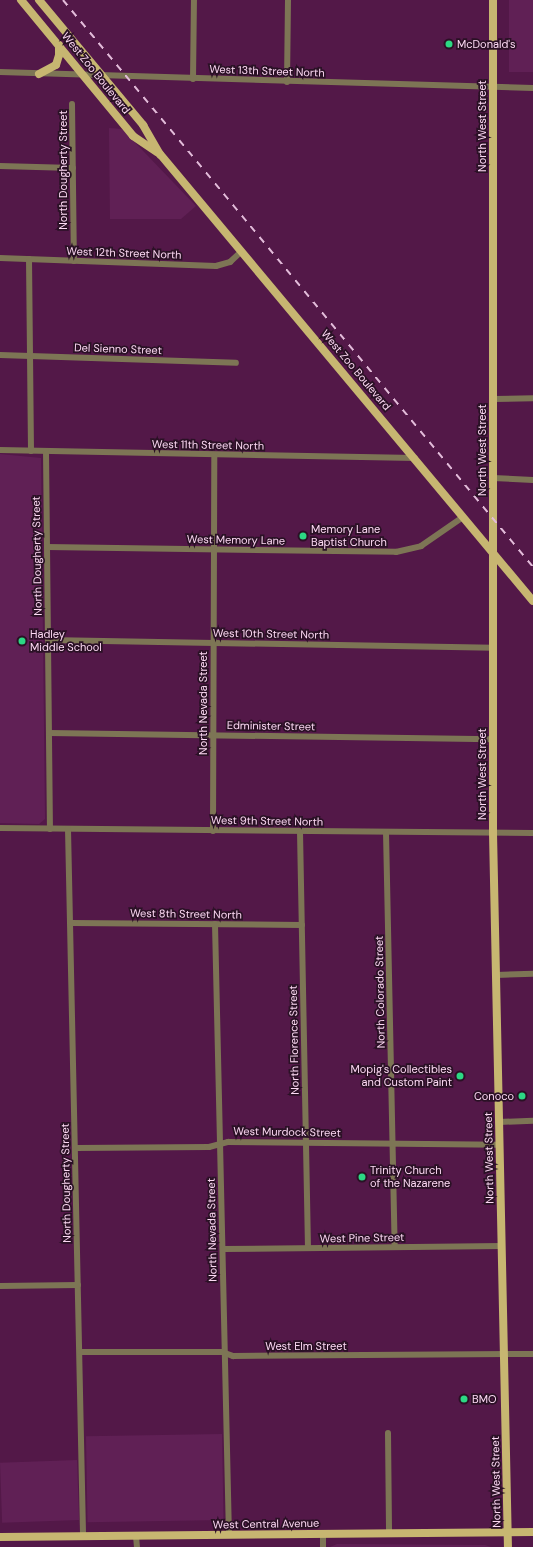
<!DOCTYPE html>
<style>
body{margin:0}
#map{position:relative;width:533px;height:1547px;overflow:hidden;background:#531848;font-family:"DM Sans",sans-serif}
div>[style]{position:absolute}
.built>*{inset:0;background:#602055;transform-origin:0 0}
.minor>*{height:6px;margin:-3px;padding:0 3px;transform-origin:3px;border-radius:3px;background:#7d7555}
.major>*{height:8px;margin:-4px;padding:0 4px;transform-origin:4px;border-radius:4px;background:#c7b671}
.rail>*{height:2px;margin-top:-1px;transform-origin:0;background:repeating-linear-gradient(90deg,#e3bcda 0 7px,transparent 0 14px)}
.dots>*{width:11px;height:11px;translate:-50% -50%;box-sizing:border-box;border:2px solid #2a1125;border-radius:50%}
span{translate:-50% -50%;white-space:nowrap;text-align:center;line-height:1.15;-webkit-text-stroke:3.5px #2a1125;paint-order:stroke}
.poi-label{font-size:11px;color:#fdd9f4}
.left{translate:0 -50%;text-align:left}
.right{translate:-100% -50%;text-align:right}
.street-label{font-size:11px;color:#fdd9f4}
</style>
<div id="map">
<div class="built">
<i style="left:509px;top:0;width:24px;height:72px"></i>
<i style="clip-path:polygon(109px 128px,122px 129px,196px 206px,181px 219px,110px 219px)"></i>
<i style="clip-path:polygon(0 454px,41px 458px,45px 819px,39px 824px,0 823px)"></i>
<i style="left:222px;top:1434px;width:86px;height:136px;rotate:89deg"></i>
<i style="left:77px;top:1460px;width:60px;height:77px;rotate:88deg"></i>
<i style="clip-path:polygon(337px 1544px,485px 1545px,491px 1547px,330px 1547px)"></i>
</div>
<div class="minor">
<i style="left:0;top:72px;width:533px;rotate:1.72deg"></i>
<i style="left:193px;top:79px;width:79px;rotate:-89.3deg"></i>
<i style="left:287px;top:82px;width:82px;rotate:-89.3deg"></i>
<i style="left:72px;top:104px;width:157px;rotate:89.3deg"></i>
<i style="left:0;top:166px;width:73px;rotate:1.6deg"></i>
<i style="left:0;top:258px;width:216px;rotate:2.1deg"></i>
<i style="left:216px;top:266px;width:15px;rotate:-16deg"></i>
<i style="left:230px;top:262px;width:16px;rotate:-43deg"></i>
<i style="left:29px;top:259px;width:192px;rotate:89.4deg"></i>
<i style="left:0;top:355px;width:236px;rotate:1.9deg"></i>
<i style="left:494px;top:399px;width:39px;rotate:-1deg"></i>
<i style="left:0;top:450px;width:415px;rotate:1.1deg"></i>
<i style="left:46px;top:451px;width:378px;rotate:89.4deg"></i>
<i style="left:493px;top:478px;width:40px;rotate:2.9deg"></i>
<i style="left:47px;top:547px;width:349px;rotate:0.8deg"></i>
<i style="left:396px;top:552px;width:26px;rotate:-13deg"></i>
<i style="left:421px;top:546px;width:51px;rotate:-34.6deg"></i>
<i style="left:48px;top:640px;width:445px;rotate:1deg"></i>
<i style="left:49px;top:733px;width:444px;rotate:0.8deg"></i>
<i style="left:0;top:828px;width:533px;rotate:0.54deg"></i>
<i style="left:68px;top:829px;width:707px;rotate:88.78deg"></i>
<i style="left:213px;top:831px;width:376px;rotate:-89.8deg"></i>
<i style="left:300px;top:832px;width:416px;rotate:88.9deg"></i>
<i style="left:386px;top:832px;width:415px;rotate:88.8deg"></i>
<i style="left:71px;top:923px;width:231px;rotate:0.5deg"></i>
<i style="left:215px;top:924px;width:611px;rotate:88.69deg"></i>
<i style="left:496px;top:975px;width:37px;rotate:-2deg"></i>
<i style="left:499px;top:1122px;width:34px;rotate:-2deg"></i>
<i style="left:76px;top:1148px;width:133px;rotate:-0.4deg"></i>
<i style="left:209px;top:1147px;width:20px;rotate:-15deg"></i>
<i style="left:228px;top:1142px;width:272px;rotate:0.6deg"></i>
<i style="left:223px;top:1249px;width:279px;rotate:-0.6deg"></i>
<i style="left:0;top:1286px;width:78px;rotate:-0.7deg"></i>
<i style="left:80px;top:1352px;width:142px"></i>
<i style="left:222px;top:1352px;width:12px;rotate:20deg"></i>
<i style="left:233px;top:1356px;width:300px;rotate:-0.4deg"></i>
<i style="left:388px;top:1433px;width:100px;rotate:89.4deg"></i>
<i style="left:323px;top:1534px;width:13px;rotate:90deg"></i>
<i style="left:136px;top:1536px;width:11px;rotate:85deg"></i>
</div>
<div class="major">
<i style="left:21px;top:0;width:176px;rotate:50.5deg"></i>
<i style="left:133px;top:136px;width:29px;rotate:34deg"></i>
<i style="left:39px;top:0;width:163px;rotate:50.2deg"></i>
<i style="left:143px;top:125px;width:34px;rotate:60deg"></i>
<i style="left:160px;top:154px;width:582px;rotate:50.16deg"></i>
<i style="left:493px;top:0;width:833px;rotate:90deg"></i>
<i style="left:493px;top:833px;width:714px;rotate:88.8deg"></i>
<i style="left:39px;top:74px;width:19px;rotate:-28deg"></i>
<i style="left:56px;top:65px;width:10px;rotate:-73deg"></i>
<i style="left:59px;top:55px;width:10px;rotate:-90deg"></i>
<i style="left:0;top:1537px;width:533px;rotate:-0.54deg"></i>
</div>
<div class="rail">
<i style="left:63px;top:0;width:736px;rotate:50.34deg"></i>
</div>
<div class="dots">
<i style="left:449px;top:44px;background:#2cd884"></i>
<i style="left:303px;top:536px;background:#2cd884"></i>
<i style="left:22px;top:641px;background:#2cd884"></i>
<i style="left:460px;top:1076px;background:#2cd884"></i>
<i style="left:522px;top:1096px;background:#2cd884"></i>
<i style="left:362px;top:1177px;background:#2cd884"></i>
<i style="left:464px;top:1399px;background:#2cd884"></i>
</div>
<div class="poi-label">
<span class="left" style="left:457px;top:44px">McDonald's</span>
<span class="left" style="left:311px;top:536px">Memory Lane<br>Baptist Church</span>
<span class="left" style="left:30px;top:641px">Hadley<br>Middle School</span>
<span class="right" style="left:452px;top:1076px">Mopig's Collectibles<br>and Custom Paint</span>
<span class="right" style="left:514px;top:1096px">Conoco</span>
<span class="left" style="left:370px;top:1177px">Trinity Church<br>of the Nazarene</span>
<span class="left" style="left:472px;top:1399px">BMO</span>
</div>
<div class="street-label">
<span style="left:267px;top:71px;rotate:2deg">West 13th Street North</span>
<span style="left:96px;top:73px;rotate:51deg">West Zoo Boulevard</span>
<span style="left:482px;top:126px;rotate:-90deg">North West Street</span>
<span style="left:63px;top:170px;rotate:-90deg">North Dougherty Street</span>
<span style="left:124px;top:253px;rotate:2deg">West 12th Street North</span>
<span style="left:118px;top:349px;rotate:2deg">Del Sienno Street</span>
<span style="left:356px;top:370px;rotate:50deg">West Zoo Boulevard</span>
<span style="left:208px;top:445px;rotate:1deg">West 11th Street North</span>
<span style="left:482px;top:450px;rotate:-90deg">North West Street</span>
<span style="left:236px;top:540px;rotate:1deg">West Memory Lane</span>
<span style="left:37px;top:556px;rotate:-91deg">North Dougherty Street</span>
<span style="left:271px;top:634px;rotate:1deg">West 10th Street North</span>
<span style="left:203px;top:703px;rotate:-90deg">North Nevada Street</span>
<span style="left:271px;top:726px;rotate:1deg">Edminister Street</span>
<span style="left:482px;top:774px;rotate:-90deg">North West Street</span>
<span style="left:267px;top:821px;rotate:1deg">West 9th Street North</span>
<span style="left:186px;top:914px;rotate:1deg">West 8th Street North</span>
<span style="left:380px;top:992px;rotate:-91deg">North Colorado Street</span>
<span style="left:294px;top:1040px;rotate:-91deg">North Florence Street</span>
<span style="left:287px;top:1132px;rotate:1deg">West Murdock Street</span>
<span style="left:489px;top:1158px;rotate:-91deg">North West Street</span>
<span style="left:66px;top:1183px;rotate:-91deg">North Dougherty Street</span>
<span style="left:212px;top:1230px;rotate:-91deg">North Nevada Street</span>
<span style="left:362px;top:1238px;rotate:-1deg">West Pine Street</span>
<span style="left:306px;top:1346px">West Elm Street</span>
<span style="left:496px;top:1482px;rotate:-91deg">North West Street</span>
<span style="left:266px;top:1524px;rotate:-1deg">West Central Avenue</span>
</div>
</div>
